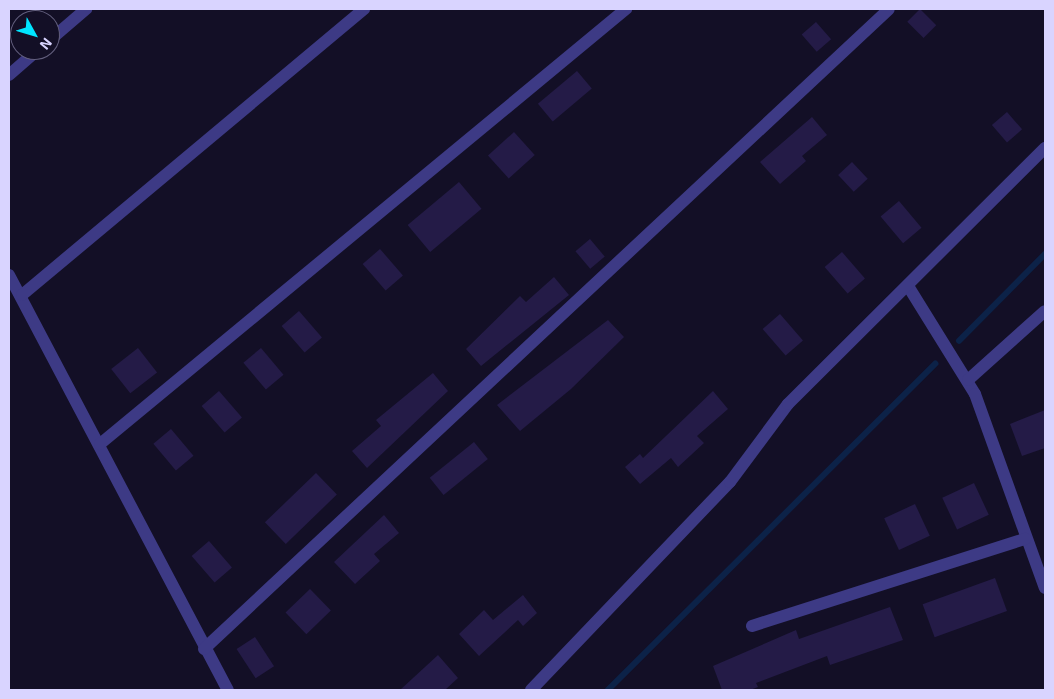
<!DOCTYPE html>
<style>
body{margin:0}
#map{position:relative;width:1054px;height:699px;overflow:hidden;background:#130f26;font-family:"Exo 2",sans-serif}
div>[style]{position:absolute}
.stream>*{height:5.5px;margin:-2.75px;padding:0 2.75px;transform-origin:2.75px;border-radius:2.75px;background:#0c2248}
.building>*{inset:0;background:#241b47;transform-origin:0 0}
.street>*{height:12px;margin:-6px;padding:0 6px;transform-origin:6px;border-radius:6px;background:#3d3a85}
span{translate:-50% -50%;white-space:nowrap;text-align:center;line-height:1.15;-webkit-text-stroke:4px #130f26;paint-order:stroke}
.frame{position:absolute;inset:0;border:10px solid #d9d4ff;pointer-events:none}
.north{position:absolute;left:10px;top:10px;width:50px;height:50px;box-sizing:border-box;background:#130f26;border:1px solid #625e7d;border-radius:50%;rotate:129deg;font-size:14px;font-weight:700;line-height:20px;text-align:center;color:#d9d4ff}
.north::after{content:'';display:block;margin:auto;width:18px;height:22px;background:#00e5ff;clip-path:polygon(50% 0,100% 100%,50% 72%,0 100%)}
</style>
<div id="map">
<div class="stream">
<i style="left:959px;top:341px;width:122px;rotate:-45.3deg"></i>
<i style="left:608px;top:690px;width:462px;rotate:-44.9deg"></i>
</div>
<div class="building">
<i style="left:920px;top:9px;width:23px;height:18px;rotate:45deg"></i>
<i style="left:816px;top:22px;width:23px;height:19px;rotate:49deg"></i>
<i style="left:577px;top:71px;width:23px;height:51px;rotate:50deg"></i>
<i style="left:1007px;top:112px;width:23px;height:20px;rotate:49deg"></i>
<i style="clip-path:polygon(812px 117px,827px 135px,802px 156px,806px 161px,780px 184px,760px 162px)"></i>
<i style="left:514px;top:132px;width:31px;height:35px;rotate:48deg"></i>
<i style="left:852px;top:162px;width:23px;height:19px;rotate:47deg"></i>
<i style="left:459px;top:182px;width:35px;height:67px;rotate:50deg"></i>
<i style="left:899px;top:201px;width:35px;height:24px;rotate:50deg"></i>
<i style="left:590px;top:239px;width:23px;height:19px;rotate:50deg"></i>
<i style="left:380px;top:249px;width:35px;height:23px;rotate:49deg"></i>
<i style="left:842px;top:252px;width:35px;height:23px;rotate:49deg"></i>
<i style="clip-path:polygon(554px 277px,569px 295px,481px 366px,466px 349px,520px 296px,526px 302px)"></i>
<i style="left:299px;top:311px;width:35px;height:23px;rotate:49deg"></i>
<i style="left:780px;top:314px;width:35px;height:23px;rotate:49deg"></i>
<i style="clip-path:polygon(608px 320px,624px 337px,571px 389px,520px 431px,497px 405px)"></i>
<i style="left:138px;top:348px;width:31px;height:34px;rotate:52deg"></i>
<i style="left:261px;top:348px;width:35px;height:23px;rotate:50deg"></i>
<i style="clip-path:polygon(433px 373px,448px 391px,367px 468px,352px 451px,381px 426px,376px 420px)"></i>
<i style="left:219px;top:391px;width:35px;height:23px;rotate:49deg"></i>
<i style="clip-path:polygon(713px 391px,728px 409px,697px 436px,704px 443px,678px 467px,671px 458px,640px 484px,625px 467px,640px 454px,643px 458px)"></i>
<i style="clip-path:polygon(1045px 410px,1045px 448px,1022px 456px,1010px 424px)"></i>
<i style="left:171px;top:429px;width:35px;height:23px;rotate:50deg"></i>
<i style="left:474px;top:442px;width:22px;height:57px;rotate:51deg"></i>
<i style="left:316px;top:473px;width:30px;height:71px;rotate:46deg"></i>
<i style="left:974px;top:483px;width:35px;height:35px;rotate:65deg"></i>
<i style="left:915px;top:504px;width:35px;height:34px;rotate:65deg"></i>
<i style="clip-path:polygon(384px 515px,399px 533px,374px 554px,380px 561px,355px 584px,334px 562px)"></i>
<i style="left:209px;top:541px;width:35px;height:23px;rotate:49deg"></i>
<i style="left:995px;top:578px;width:35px;height:77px;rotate:70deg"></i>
<i style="left:310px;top:589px;width:30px;height:34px;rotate:46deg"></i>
<i style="clip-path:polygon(523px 595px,537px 613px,523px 626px,518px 620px,479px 656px,459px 634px,484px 610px,493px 620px)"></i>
<i style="clip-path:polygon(890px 607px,903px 640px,830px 665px,827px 656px,756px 683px,758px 687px,750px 690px,722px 690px,713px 666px,796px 630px,799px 639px)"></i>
<i style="left:255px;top:637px;width:35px;height:22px;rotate:57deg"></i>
<i style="clip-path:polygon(438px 655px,458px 678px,445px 690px,400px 690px)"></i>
</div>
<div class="street">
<i style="left:50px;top:40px;width:48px;rotate:-40.7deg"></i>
<i style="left:9px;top:75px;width:38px;rotate:-41deg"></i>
<i style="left:9px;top:275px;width:469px;rotate:62.2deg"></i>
<i style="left:908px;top:286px;width:127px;rotate:58.2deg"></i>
<i style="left:975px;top:394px;width:206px;rotate:70.2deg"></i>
<i style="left:22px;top:295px;width:446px;rotate:-39.9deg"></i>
<i style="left:968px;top:380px;width:103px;rotate:-41.9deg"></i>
<i style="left:100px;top:444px;width:683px;rotate:-39.59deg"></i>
<i style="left:752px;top:626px;width:287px;rotate:-17.7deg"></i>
<i style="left:204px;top:649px;width:937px;rotate:-43.05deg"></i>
<i style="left:531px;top:690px;width:288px;rotate:-46.3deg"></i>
<i style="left:730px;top:482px;width:97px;rotate:-53.4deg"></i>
<i style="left:788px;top:404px;width:363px;rotate:-44.9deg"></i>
</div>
<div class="frame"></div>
<div class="north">N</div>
</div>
